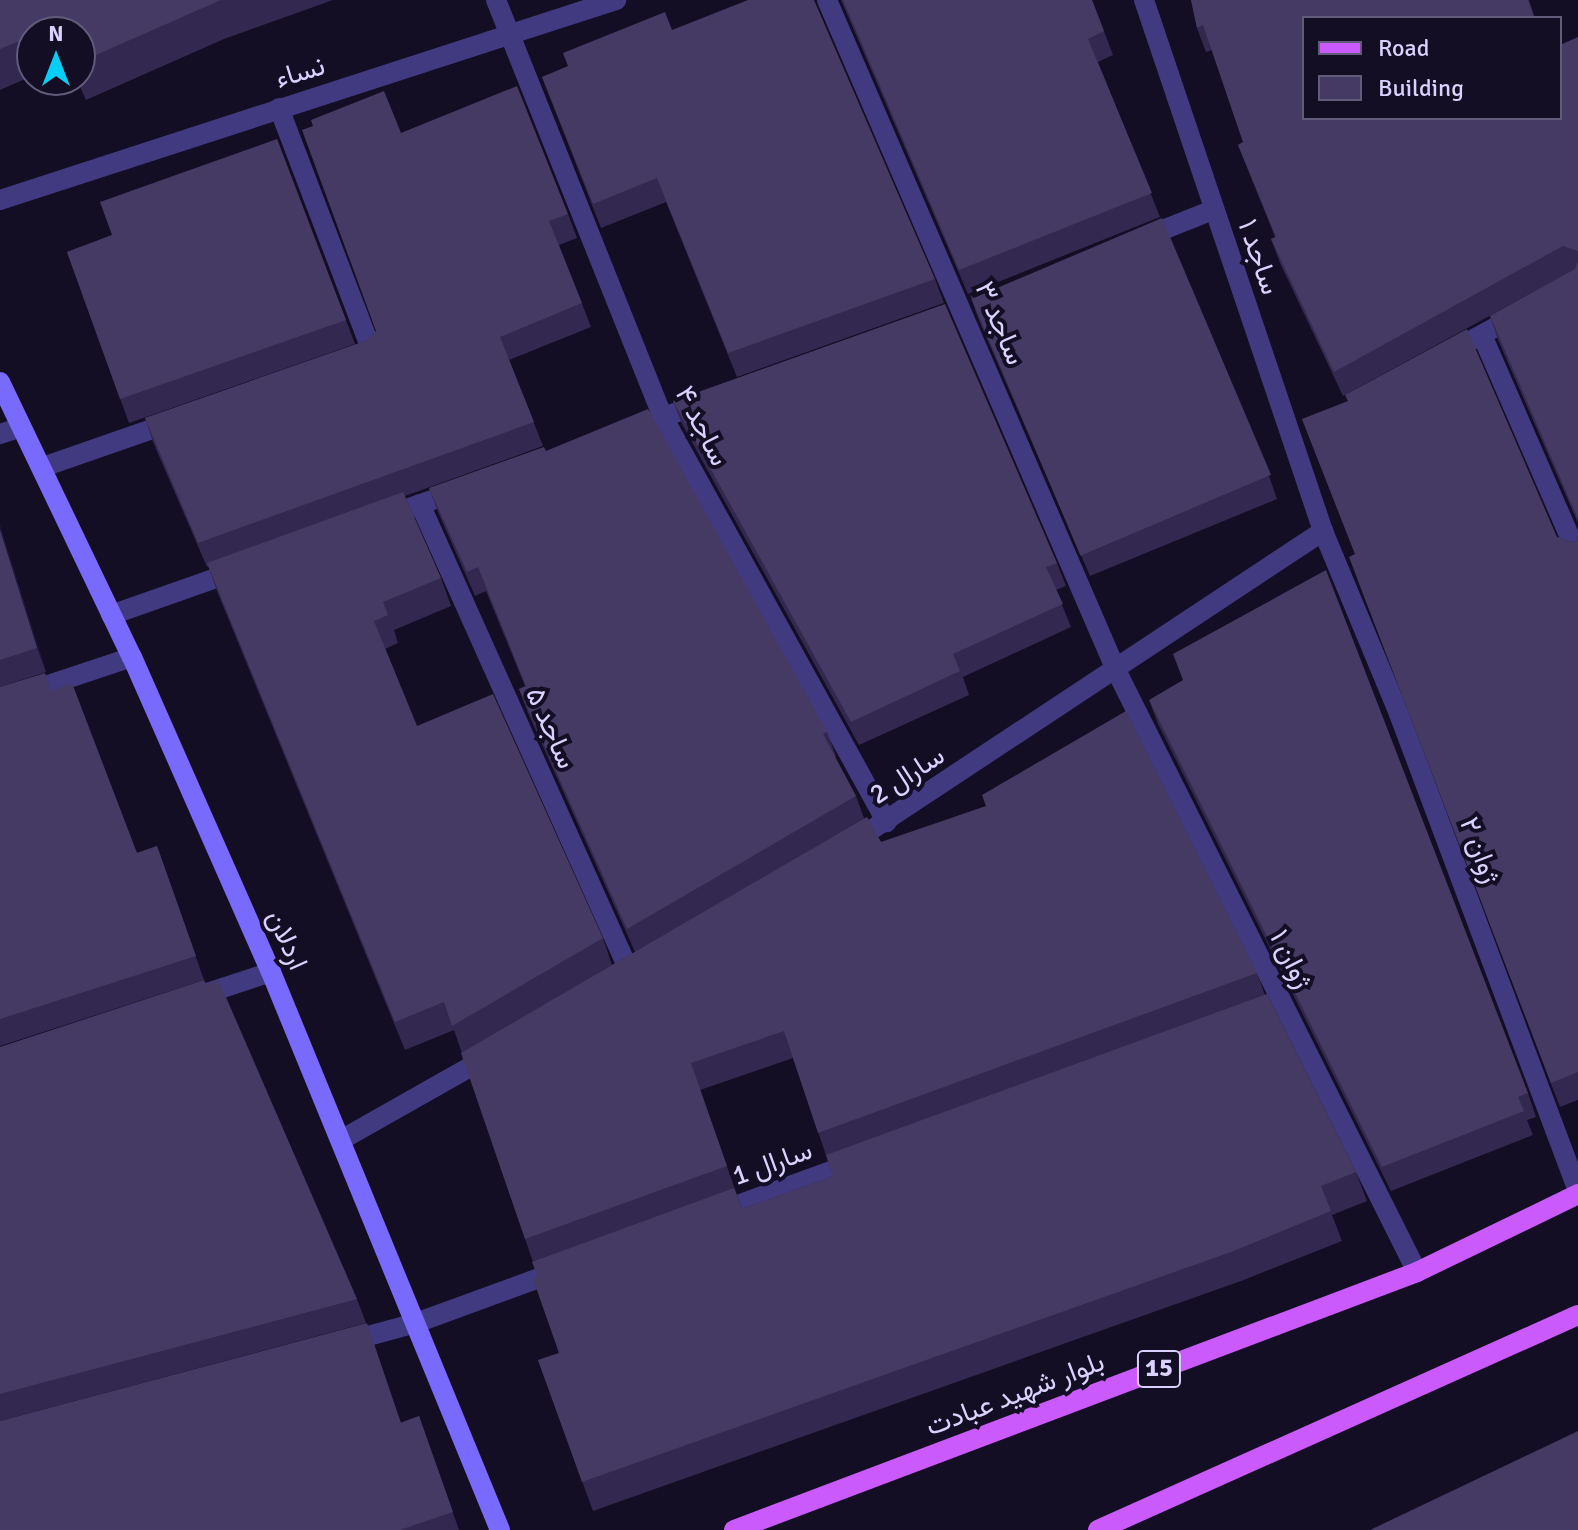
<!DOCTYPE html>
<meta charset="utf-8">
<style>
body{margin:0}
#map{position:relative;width:1578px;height:1530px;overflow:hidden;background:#130e23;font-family:Signika,Vazirmatn,sans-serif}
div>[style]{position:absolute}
.street>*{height:20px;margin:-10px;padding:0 10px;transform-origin:10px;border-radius:10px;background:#413a81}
.secondary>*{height:20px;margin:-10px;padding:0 10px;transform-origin:10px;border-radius:10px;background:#776afc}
.primary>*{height:20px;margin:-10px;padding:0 10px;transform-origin:10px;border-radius:10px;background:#ca5afc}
.wall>*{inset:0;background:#332850}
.shaded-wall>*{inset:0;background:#1e1636}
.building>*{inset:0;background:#443a63;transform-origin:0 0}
span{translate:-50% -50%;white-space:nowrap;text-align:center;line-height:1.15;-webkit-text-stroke:8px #130e23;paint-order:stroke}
.shield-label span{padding:2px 6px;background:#130e23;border:2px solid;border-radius:6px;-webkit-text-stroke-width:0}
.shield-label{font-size:26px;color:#d9d1fe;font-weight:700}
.street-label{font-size:28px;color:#d9d1fe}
.legend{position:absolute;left:1302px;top:16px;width:260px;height:104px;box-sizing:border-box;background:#130e23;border:2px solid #625c7b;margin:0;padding:10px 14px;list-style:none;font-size:24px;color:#d9d1fe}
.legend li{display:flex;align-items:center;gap:16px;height:40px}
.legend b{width:40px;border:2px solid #625c7b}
.north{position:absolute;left:16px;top:16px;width:80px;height:80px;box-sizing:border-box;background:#130e23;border:2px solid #625c7b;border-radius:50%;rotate:0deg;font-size:22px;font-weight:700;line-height:32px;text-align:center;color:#d9d1fe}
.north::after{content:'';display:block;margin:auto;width:28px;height:36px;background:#05cff7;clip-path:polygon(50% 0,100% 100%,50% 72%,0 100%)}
</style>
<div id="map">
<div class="street">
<i style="left:496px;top:0;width:449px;rotate:68.2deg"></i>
<i style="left:663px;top:417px;width:463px;rotate:61.1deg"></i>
<i style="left:827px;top:0;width:730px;rotate:66.67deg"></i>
<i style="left:1116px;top:670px;width:673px;rotate:63.43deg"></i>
<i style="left:1144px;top:0;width:560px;rotate:71.37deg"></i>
<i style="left:1323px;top:531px;width:198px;rotate:67.4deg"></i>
<i style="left:1399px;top:714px;width:509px;rotate:69.43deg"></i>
<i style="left:279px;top:108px;width:261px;rotate:69.1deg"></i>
<i style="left:372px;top:352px;width:13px;rotate:162deg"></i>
<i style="left:0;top:200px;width:648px;rotate:-17.99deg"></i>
<i style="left:1140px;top:239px;width:79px;rotate:-21.7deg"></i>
<i style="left:1482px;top:335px;width:241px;rotate:66.5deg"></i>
<i style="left:1448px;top:353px;width:80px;rotate:-28.5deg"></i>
<i style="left:631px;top:429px;width:76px;rotate:-20.1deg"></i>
<i style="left:0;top:434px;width:22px;rotate:-18deg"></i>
<i style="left:43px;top:467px;width:140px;rotate:-19.2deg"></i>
<i style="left:420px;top:504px;width:516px;rotate:65.87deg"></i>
<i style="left:386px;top:516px;width:76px;rotate:-19.1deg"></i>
<i style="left:111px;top:615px;width:133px;rotate:-19.4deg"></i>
<i style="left:0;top:701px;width:139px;rotate:-18.4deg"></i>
<i style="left:853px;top:842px;width:564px;rotate:-33.49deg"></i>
<i style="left:198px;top:996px;width:77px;rotate:-18.2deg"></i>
<i style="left:341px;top:1140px;width:169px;rotate:-29.5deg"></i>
<i style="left:716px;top:1213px;width:148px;rotate:-20.1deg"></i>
<i style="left:346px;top:1342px;width:73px;rotate:-15.2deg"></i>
<i style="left:416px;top:1323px;width:151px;rotate:-20.1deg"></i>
</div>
<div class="secondary">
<i style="left:0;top:382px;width:305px;rotate:64.4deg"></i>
<i style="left:132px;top:657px;width:344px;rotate:66.2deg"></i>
<i style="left:271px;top:972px;width:603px;rotate:67.69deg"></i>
</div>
<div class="primary">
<i style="left:734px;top:1530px;width:730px;rotate:-20.69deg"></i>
<i style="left:1417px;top:1272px;width:179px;rotate:-25.8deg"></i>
<i style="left:1098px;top:1530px;width:526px;rotate:-24.13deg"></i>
</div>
<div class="wall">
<i style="clip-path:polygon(0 0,333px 0,224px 39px,86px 100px,77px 80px,80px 80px,80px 32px,32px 32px,32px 76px,0 90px)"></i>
<i style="clip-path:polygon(841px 0,1092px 0,1113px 55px,1098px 62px,1160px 217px,968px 294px)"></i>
<i style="clip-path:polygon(1191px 0,1529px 0,1535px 18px,1304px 18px,1560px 118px,1578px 37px,1578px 523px,1498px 340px,1490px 316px,1572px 271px,1343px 396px,1280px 263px,1271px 239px,1275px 237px,1238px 145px,1243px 142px,1212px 50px,1206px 52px,1197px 28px)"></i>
<i style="clip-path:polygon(672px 30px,935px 279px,944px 303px,737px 377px,666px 202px,601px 228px,542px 77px)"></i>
<i style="clip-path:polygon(evenodd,401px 133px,568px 214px,577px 238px,559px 245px,591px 327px,509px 360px,543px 446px,405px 496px,441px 578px,451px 606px,394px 630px,398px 643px,385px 649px,417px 726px,603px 938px,612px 965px,635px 952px,528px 713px,519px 689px,525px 686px,486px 591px,475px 596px,438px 512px,429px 488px,546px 451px,827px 732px,836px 756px,835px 757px,856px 796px,864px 818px,881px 842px,1257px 973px,1265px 995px,1356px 1172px,1367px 1201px,1332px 1215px,1342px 1241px,1241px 1281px,593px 1511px,538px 1360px,559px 1353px,538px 1277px,454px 1030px,405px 1050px,217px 591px,208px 566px,207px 567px,153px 442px,145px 418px,368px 340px,376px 331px,401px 133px,793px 1058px,833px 1176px,742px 1209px,700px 1090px,793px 1058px)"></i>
<i style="clip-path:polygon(277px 139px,355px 344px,129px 423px,67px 252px,112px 235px)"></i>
<i style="clip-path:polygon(970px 295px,1269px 476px,1277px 499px,1090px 576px,978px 318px)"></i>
<i style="clip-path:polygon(673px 401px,1057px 563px,1066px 586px,1056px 590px,1071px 627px,963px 677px,969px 695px,859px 745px,682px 424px)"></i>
<i style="clip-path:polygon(1302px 419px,1557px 537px,1575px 543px,1578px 535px,1578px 1100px,1560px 1107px,1358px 581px,1355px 554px)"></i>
<i style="clip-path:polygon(0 526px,46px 672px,0 687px)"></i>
<i style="clip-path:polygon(0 687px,51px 691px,137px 853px,157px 846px,204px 980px,0 1046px)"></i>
<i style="clip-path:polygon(1149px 700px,1528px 1093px,1536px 1117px,1527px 1120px,1533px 1135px,1391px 1191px,1158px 724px)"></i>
<i style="clip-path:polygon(0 1047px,357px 1299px,366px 1323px,0 1421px)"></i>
<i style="clip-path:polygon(419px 1416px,459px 1530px,0 1530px,402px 1422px)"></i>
</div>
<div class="shaded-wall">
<i style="clip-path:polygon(0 526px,46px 672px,37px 648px,0 530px)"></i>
</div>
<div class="building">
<i style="clip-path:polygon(0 0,221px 0,80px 62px,80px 32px,59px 32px,56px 26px,41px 32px,32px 32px,32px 36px,0 49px)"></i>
<i style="clip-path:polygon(748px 0,814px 0,935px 279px,728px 353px,657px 178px,593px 204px,542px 77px,568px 66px,563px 53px,665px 12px,672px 30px)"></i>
<i style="clip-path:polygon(843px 0,1092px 0,1104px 31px,1088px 39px,1152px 193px,959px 270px)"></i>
<i style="clip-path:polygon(1191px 0,1528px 0,1534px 18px,1304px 18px,1304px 118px,1560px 118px,1560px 45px,1578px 37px,1578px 251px,1563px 246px,1334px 372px,1271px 239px,1276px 237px,1238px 145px,1243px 142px,1203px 25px,1197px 28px)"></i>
<i style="clip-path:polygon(517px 86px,568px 214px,549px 221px,582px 303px,500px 337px,534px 422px,198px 543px,145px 418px,368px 340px,376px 331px,302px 130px,313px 126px,311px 120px,384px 91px,401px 133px)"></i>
<i style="clip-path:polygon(277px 139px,346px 320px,120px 399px,67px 252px,112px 235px,100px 202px)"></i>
<i style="left:1162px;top:218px;width:279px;height:207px;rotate:67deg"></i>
<i style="clip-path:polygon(1578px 261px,1578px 519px,1490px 316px,1575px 269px)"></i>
<i style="clip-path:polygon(945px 304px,1057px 563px,1046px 567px,1063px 604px,953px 654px,960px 671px,851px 722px,673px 401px)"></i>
<i style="clip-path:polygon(1467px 329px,1557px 537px,1575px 543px,1578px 535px,1578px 1072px,1551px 1083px,1349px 557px,1355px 554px,1302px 419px,1348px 401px,1345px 395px)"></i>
<i style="clip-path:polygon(648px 409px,827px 732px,823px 734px,856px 796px,627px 929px,519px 689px,526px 686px,478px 567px,467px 572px,429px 488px,544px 447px,546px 451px)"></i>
<i style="clip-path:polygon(403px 492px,441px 578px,383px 602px,388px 615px,374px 621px,417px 726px,493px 694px,603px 938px,452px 1026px,444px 1002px,395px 1022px,207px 563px)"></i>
<i style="clip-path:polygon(0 530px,37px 648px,0 660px)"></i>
<i style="clip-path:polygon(1326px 570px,1528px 1093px,1518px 1097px,1524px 1111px,1382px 1167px,1149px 700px,1183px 680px,1173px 654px)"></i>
<i style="clip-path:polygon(45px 673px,51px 691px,72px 683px,137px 853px,157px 846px,196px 956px,0 1019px,0 687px)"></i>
<i style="clip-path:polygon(1126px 711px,1257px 973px,818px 1133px,784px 1031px,691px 1063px,727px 1166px,525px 1239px,461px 1053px,867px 817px,881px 842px,986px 806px,982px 795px)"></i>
<i style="clip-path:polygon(204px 980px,206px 984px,219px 981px,357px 1299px,0 1394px,0 1047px)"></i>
<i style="clip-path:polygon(1267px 994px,1356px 1172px,1321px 1186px,1331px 1211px,1231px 1252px,582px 1482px,538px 1360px,559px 1353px,533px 1279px,538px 1277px,532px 1262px,734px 1188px,742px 1209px,833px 1176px,826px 1155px)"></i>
<i style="clip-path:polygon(367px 1323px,401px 1423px,419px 1416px,453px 1512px,400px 1530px,0 1530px,0 1421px)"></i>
<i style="clip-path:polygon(1578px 1431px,1578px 1530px,1370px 1530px)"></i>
</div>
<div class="shield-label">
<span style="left:1159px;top:1369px">15</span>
</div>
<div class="street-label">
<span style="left:300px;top:72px;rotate:-17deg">نساء</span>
<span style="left:1259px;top:257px;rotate:71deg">ساجد ۱</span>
<span style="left:1000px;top:323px;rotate:67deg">ساجد ۳</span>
<span style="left:702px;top:426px;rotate:63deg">ساجد ۴</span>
<span style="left:551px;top:728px;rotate:66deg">ساجد ۵</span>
<span style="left:907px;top:775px;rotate:-33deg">سارال 2</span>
<span style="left:1480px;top:850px;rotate:69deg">ژوان ۲</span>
<span style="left:287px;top:940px;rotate:66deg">اردلان</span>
<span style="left:1291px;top:959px;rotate:63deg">ژوان ۱</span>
<span style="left:772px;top:1163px;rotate:-20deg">سارال 1</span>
<span style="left:1015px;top:1394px;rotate:-21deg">بلوار شهید عبادت</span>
</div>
<ul class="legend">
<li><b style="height:10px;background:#ca5afc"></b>Road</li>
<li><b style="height:22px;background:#443a63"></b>Building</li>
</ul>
<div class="north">N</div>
</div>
